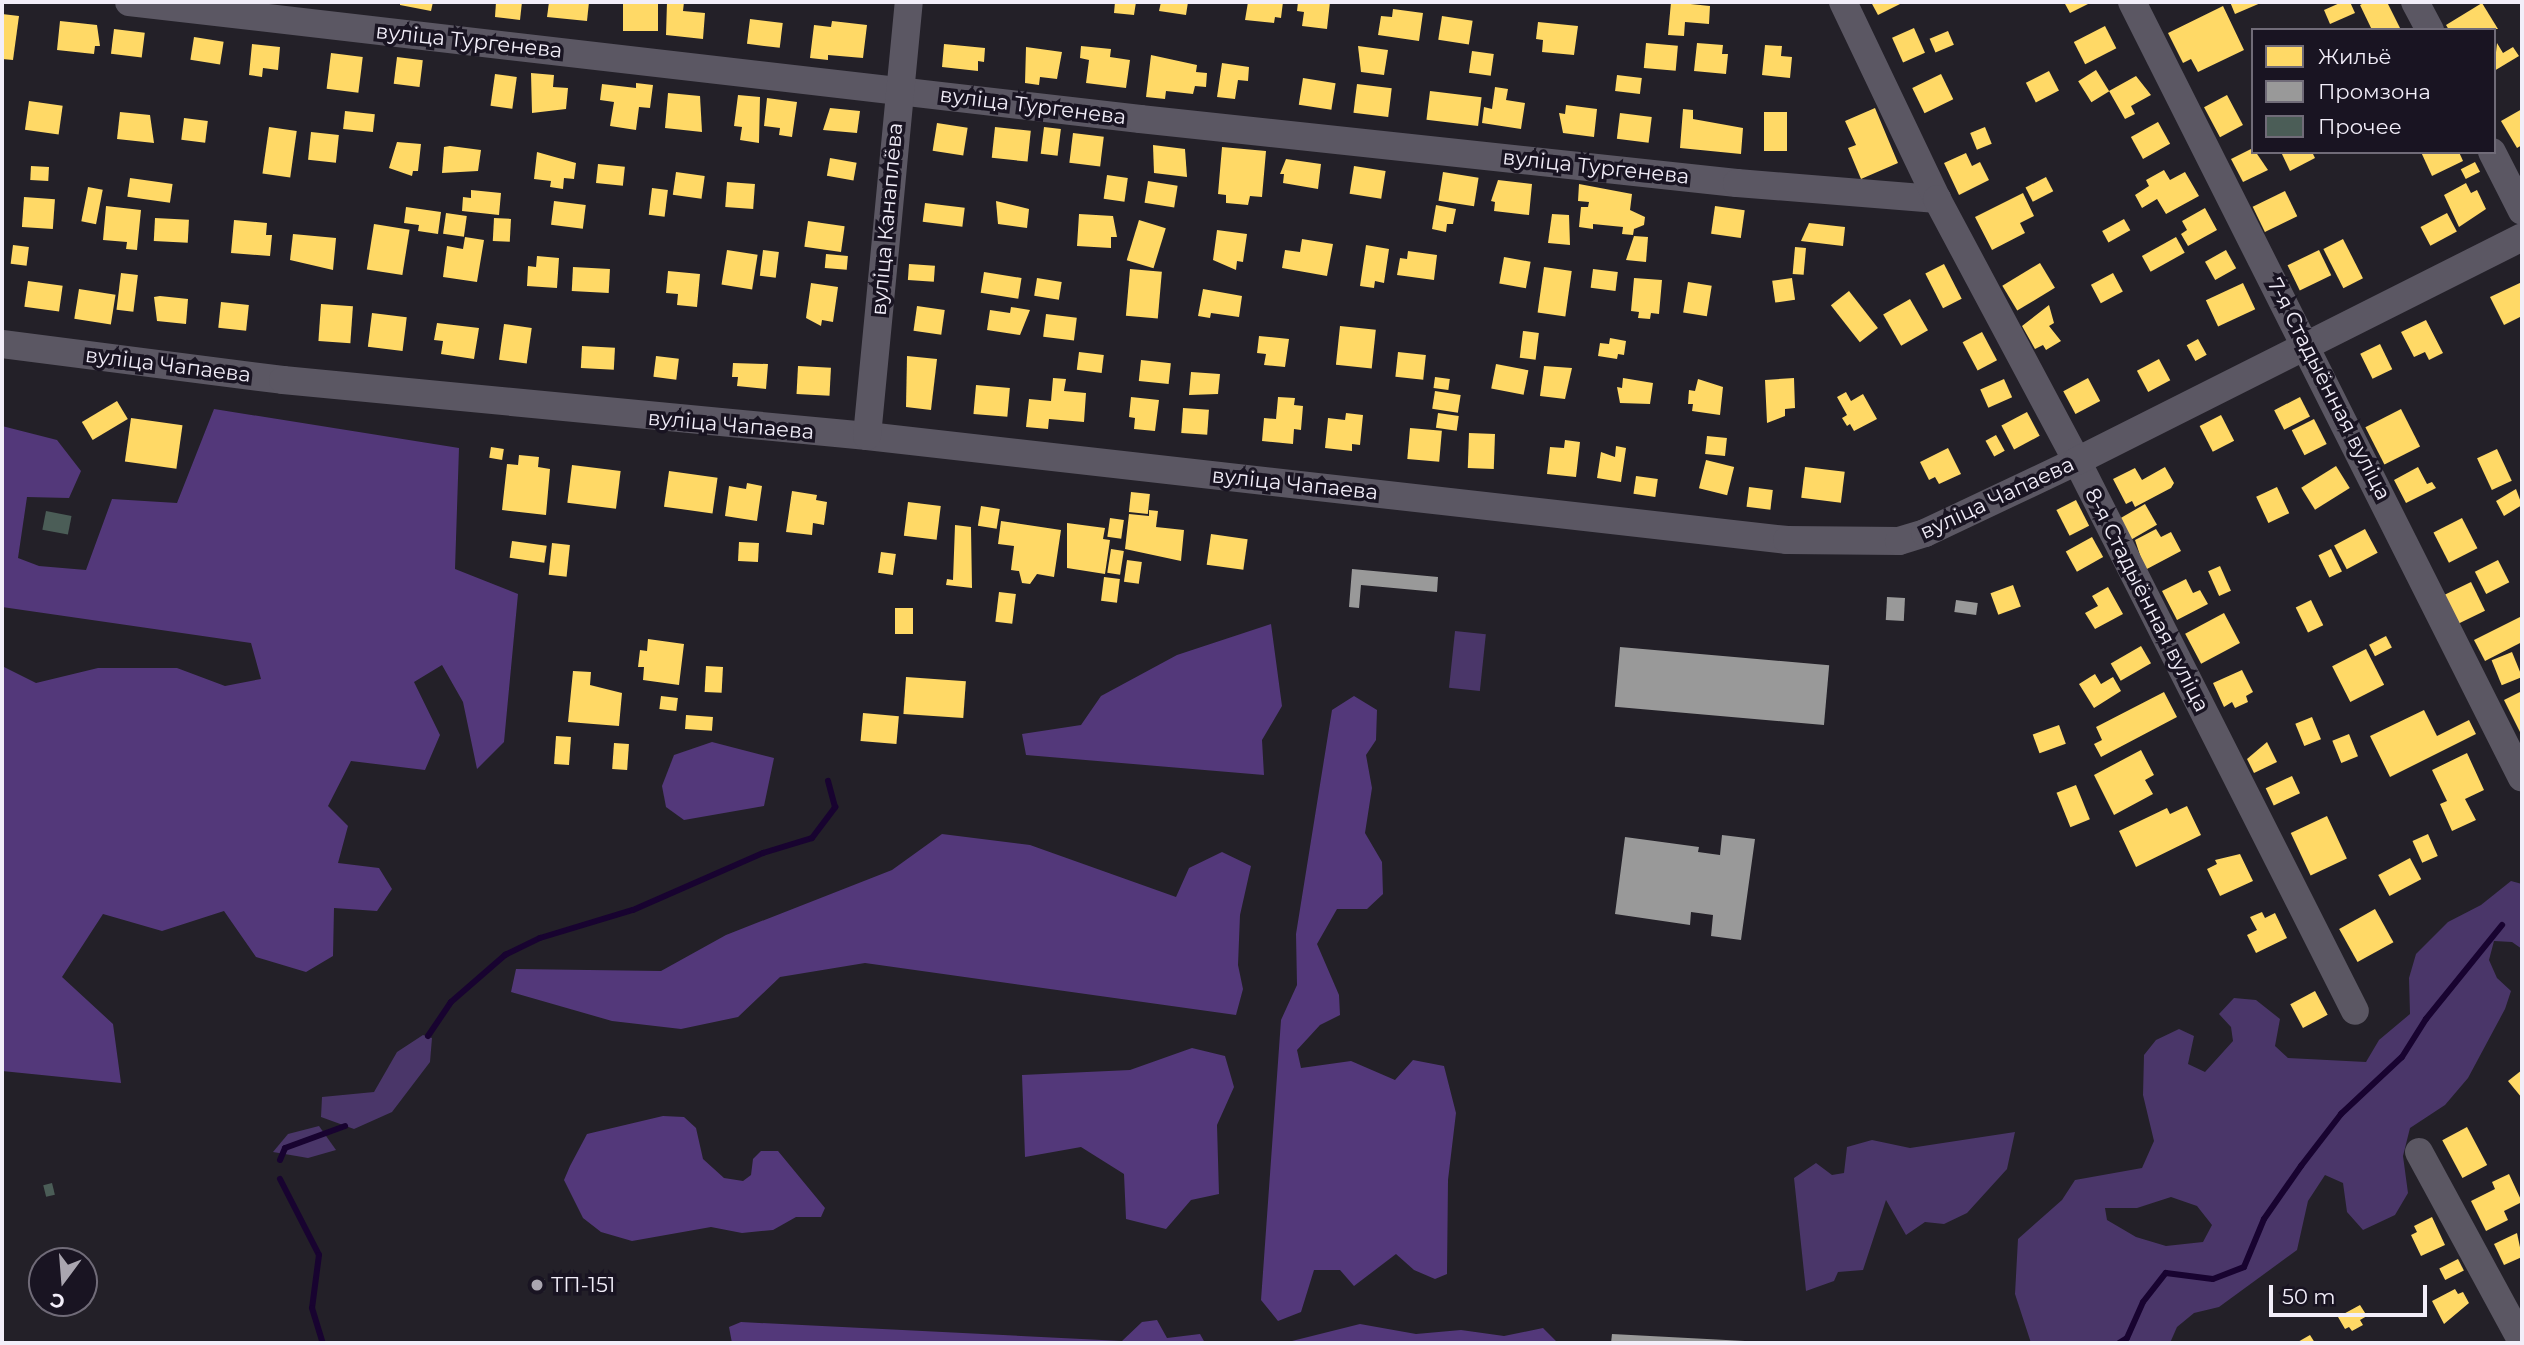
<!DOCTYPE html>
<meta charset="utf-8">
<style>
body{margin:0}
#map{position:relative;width:2524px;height:1345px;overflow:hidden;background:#232028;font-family:Montserrat,sans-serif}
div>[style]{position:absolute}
.green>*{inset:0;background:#4a3669;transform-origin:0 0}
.forest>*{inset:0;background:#53387a}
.homes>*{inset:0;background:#ffd966;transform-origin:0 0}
.industry>*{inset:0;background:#999;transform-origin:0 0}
.stream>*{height:6px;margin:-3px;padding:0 3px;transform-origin:3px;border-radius:3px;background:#180330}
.building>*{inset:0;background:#4b5d57;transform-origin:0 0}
.minor>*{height:28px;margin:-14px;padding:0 14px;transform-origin:14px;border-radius:14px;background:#5b5763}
.dots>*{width:19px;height:19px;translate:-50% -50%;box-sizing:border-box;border:4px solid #191422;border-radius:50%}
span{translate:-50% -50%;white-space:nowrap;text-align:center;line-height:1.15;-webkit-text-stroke:7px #191422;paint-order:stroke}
.street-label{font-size:21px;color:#f2eef9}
.poi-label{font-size:21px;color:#f2eef9}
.left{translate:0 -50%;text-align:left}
.frame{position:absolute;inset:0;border:4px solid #f2eef9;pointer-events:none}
.legend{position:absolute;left:2251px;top:28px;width:245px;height:126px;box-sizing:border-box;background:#191422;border:2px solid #706b78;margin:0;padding:9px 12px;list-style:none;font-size:21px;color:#f2eef9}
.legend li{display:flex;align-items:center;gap:14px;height:35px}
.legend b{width:35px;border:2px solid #706b78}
.north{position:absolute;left:28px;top:1247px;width:70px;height:70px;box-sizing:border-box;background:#191422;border:2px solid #706b78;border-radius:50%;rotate:196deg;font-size:19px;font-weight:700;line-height:28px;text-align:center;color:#f2eef9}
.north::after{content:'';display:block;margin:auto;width:24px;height:32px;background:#aaa6b0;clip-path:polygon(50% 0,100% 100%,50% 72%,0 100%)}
.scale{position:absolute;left:2269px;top:1285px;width:158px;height:32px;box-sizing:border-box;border:4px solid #f2eef9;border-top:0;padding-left:9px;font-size:21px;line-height:24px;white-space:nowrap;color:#f2eef9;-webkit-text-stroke:5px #191422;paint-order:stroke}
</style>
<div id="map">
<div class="green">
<i style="left:1455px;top:631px;width:31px;height:57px;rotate:6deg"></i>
<i style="clip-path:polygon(evenodd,2511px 881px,2522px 884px,2522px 949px,2512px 942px,2494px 941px,2489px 960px,2497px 978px,2511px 991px,2505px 1009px,2468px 1078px,2445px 1105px,2410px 1128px,2403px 1156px,2408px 1193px,2395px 1215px,2363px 1230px,2347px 1212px,2343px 1183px,2325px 1175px,2308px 1201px,2297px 1250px,2219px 1307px,2194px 1313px,2177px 1327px,2170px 1343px,2031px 1343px,2015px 1294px,2018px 1239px,2062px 1200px,2075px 1180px,2142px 1168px,2154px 1141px,2143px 1095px,2144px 1055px,2156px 1040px,2179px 1029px,2194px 1036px,2188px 1064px,2205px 1072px,2233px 1041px,2231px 1027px,2219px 1014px,2234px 998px,2256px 1000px,2280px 1019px,2275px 1046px,2288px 1058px,2366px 1062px,2379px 1040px,2410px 1014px,2409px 978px,2416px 954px,2448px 922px,2481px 905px,2511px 881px,2171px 1197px,2197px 1206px,2212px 1225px,2203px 1242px,2166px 1246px,2136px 1237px,2107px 1220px,2105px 1208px,2137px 1208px,2171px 1197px)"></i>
<i style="clip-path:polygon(423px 1035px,432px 1038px,430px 1062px,392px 1112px,354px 1129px,321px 1117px,322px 1097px,374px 1092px,397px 1052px)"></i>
<i style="clip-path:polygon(319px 1126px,336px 1150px,308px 1158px,273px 1152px,288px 1134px)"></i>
<i style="clip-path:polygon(2015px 1132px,2007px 1169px,1967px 1213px,1944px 1224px,1925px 1222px,1906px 1235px,1886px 1200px,1863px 1270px,1838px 1272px,1834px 1281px,1806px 1291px,1794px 1178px,1816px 1163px,1832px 1175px,1844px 1173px,1847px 1147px,1872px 1140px,1910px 1148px)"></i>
</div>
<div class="forest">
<i style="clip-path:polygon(214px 409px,459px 448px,455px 569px,518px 594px,504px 742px,477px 769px,463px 702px,442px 665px,414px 682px,440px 735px,425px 770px,351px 761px,328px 806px,348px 826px,338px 863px,379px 868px,392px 889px,377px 911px,334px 908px,333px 956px,306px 972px,256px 957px,224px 911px,162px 931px,103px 914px,62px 977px,113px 1024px,121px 1083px,2px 1071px,2px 666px,36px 683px,98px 668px,177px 668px,225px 686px,261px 679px,251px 643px,2px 607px,2px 426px,57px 440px,81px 471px,69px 498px,27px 497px,18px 558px,39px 566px,86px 570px,112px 499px,177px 503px)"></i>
<i style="clip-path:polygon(1271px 624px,1282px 706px,1262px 740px,1264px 775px,1026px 755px,1022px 734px,1081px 725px,1101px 696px,1177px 655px)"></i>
<i style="clip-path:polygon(1354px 696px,1377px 710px,1376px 740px,1366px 755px,1372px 788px,1365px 833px,1382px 862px,1383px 894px,1367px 909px,1337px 909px,1317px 944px,1339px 995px,1340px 1015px,1320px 1025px,1297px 1050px,1301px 1068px,1351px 1061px,1395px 1080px,1413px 1060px,1444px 1066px,1456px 1113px,1448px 1180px,1447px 1274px,1435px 1279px,1414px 1270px,1396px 1254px,1354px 1286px,1340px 1270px,1314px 1270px,1301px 1312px,1278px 1321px,1261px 1300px,1281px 1020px,1297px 985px,1296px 934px,1332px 710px)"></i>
<i style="clip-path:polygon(712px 742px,774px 758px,764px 806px,684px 820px,666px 807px,662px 786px,674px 755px)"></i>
<i style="clip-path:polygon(942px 834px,1030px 845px,1176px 897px,1189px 868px,1222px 852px,1251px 866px,1240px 915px,1238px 965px,1243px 989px,1236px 1015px,865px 963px,780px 977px,738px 1017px,681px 1029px,612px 1021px,511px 992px,516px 969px,661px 971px,726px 935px,892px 870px)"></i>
<i style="clip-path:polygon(1192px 1048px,1225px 1056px,1234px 1087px,1217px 1125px,1219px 1194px,1191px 1200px,1166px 1229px,1126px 1219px,1124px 1174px,1081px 1147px,1025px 1157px,1022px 1075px,1130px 1070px)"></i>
<i style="clip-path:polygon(663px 1116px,684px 1117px,696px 1128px,703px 1159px,724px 1178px,743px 1181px,751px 1175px,753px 1159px,761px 1151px,778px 1151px,825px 1208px,821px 1217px,796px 1217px,773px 1230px,742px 1233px,711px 1227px,632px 1241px,601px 1232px,583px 1218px,564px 1180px,570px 1166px,587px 1134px)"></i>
<i style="clip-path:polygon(1157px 1320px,1167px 1338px,1200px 1334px,1205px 1343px,732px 1343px,729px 1327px,741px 1322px,1122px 1341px,1142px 1322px)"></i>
<i style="clip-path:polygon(1360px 1324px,1416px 1334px,1461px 1330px,1504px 1336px,1543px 1328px,1558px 1343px,1284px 1343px)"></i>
</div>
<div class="homes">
<i style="clip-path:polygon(400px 2px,433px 2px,431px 11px,400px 5px)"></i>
<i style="clip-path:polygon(496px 2px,522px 2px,520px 20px,495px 17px)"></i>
<i style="clip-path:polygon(549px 2px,589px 2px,587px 21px,547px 17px)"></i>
<i style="left:623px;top:2px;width:35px;height:29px"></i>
<i style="clip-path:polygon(667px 2px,684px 2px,683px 11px,705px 13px,703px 39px,666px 35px)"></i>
<i style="clip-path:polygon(1115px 2px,1136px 2px,1134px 15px,1114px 13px)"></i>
<i style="clip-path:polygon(1161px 2px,1188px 2px,1186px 15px,1159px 11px)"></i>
<i style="clip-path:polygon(1248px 2px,1283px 2px,1281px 18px,1275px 17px,1274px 23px,1245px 20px)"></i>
<i style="clip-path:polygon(1298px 2px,1330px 2px,1327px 29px,1302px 26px,1304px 12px,1297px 11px)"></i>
<i style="clip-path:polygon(1671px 2px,1710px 6px,1709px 24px,1685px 22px,1684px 36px,1668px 35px)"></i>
<i style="clip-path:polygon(1871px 2px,1904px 2px,1878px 15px)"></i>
<i style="clip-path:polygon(2064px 2px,2092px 2px,2070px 13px)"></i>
<i style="clip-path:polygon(2230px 2px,2263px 2px,2235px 14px)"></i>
<i style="clip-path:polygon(2342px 2px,2350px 2px,2355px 13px,2330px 24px,2324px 10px)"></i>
<i style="clip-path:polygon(2366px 2px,2387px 2px,2401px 30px,2372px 30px,2360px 5px)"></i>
<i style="clip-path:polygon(2482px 3px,2498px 29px,2449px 30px,2446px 25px)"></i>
<i style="clip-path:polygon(2223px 6px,2244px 50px,2198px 72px,2191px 59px,2183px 63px,2168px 33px)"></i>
<i style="clip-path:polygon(1393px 9px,1423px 13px,1419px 41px,1378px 35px,1381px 16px,1392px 17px)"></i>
<i style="clip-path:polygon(2px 14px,19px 16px,13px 60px,2px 59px)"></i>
<i style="left:1442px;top:16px;width:31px;height:24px;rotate:9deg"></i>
<i style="left:750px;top:19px;width:33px;height:25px;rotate:7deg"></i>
<i style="clip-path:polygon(60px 21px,97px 25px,100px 46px,95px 46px,94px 54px,57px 50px)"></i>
<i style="clip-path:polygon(832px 21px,867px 25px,863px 58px,828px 55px,828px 60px,810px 58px,814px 25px,831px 27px)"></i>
<i style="clip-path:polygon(1538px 22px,1578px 26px,1574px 55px,1542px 52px,1543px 40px,1536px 39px)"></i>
<i style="left:2105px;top:26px;width:25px;height:35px;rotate:63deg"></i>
<i style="left:1914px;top:28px;width:27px;height:24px;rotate:66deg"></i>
<i style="left:114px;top:29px;width:31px;height:25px;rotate:7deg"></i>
<i style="left:1948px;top:31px;width:15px;height:20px;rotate:67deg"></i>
<i style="left:194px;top:37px;width:30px;height:23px;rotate:9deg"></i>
<i style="left:1646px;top:43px;width:32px;height:25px;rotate:5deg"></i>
<i style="clip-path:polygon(1697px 43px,1723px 45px,1722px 54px,1728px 54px,1726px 74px,1694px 71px)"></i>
<i style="clip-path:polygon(2497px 43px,2503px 53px,2513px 47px,2519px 56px,2494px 71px)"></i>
<i style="clip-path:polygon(252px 44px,280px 47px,278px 70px,263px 68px,262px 77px,249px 75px)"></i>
<i style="clip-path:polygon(944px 44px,985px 48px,984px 62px,978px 61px,978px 71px,942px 67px)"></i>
<i style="clip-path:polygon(1765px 45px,1782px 46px,1781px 56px,1792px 57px,1790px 78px,1762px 75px)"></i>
<i style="clip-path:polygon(1081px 46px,1111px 49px,1110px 57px,1130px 60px,1126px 88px,1086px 83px,1089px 60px,1080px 58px)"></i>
<i style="clip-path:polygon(1358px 46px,1388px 50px,1384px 75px,1361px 72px)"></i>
<i style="clip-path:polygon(1026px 47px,1062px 52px,1057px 79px,1040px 77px,1039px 85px,1025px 83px)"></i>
<i style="left:1472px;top:51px;width:22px;height:22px;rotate:8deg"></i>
<i style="left:331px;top:53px;width:32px;height:36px;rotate:7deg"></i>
<i style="clip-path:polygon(1151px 55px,1197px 65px,1196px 72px,1207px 73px,1206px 87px,1195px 86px,1193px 94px,1166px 91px,1165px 99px,1146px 97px)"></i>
<i style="left:397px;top:57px;width:26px;height:27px;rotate:7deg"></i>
<i style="clip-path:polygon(1222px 63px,1249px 67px,1248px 81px,1238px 80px,1235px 99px,1217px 97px)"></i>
<i style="left:2096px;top:70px;width:25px;height:21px;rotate:58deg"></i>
<i style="left:2049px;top:71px;width:22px;height:26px;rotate:63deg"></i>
<i style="clip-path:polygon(531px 73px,554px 75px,553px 87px,568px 88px,566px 109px,532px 113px)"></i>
<i style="left:495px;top:74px;width:22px;height:32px;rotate:8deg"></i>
<i style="left:1941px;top:74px;width:28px;height:32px;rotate:64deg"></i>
<i style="left:1617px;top:75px;width:25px;height:16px;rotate:7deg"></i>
<i style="clip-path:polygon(2136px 76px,2151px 95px,2131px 106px,2135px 114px,2125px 119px,2109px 91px)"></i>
<i style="left:1303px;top:78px;width:33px;height:27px;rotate:9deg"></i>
<i style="clip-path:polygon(636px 83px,653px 85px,650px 108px,639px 107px,636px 130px,610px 126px,614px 102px,600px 100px,602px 84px,636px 88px)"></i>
<i style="left:1357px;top:84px;width:35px;height:29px;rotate:7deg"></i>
<i style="clip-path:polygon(1495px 87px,1508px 89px,1506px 100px,1525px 103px,1521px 129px,1482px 123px,1484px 107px,1492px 109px)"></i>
<i style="left:1430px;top:91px;width:52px;height:29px;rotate:7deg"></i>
<i style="clip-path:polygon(668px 93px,700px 96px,702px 132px,665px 128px)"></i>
<i style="clip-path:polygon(738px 95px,760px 97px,759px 143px,740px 140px,742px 127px,734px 126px)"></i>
<i style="left:2227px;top:95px;width:34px;height:26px;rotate:62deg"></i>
<i style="clip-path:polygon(767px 98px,797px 102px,792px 137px,779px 135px,780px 128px,764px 126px)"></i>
<i style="left:29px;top:101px;width:34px;height:29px;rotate:8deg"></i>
<i style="clip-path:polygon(1566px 105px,1597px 109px,1594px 137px,1563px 133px,1559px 113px,1565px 114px)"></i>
<i style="clip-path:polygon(830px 108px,860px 111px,857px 133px,823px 130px)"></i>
<i style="clip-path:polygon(1875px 108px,1898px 163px,1861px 179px,1848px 148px,1856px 145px,1845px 121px)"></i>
<i style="clip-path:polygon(1683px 109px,1693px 110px,1693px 119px,1743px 128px,1741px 154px,1680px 148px)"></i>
<i style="clip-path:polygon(2522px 109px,2522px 145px,2517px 148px,2501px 121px)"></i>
<i style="left:345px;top:111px;width:30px;height:18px;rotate:6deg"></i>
<i style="clip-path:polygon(120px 112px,150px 115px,154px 143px,117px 139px)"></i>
<i style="left:1764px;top:112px;width:23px;height:39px"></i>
<i style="left:1620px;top:113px;width:32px;height:26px;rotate:7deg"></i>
<i style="left:184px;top:118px;width:24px;height:22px;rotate:7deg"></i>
<i style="left:2158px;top:122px;width:25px;height:31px;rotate:61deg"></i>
<i style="left:937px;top:123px;width:31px;height:28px;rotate:9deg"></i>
<i style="left:269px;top:127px;width:28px;height:47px;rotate:8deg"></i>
<i style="left:995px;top:127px;width:36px;height:31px;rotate:6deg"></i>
<i style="left:1044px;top:127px;width:17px;height:27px;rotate:7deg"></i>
<i style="left:1985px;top:127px;width:18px;height:16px;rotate:68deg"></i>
<i style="left:311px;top:132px;width:28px;height:28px;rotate:6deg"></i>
<i style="left:1073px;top:133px;width:31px;height:30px;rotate:7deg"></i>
<i style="clip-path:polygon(397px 142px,421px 144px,418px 171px,413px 171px,412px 176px,389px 168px)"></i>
<i style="clip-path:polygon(1153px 145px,1185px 149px,1187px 177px,1154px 173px)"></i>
<i style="clip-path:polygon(450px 146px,481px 150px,478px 171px,442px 173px,444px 147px)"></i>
<i style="clip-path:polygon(1222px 147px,1266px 151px,1262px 197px,1250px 196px,1248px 205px,1226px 203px,1226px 195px,1218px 194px)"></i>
<i style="clip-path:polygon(2253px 148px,2268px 170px,2243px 182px,2231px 159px)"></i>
<i style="clip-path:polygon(537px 152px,576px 163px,574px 179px,564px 178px,563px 189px,550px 187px,551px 181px,534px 179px)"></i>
<i style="clip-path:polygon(2281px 152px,2312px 152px,2315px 158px,2290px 171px)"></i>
<i style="clip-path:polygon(2421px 152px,2459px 152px,2463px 161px,2432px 176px)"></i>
<i style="clip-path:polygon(1966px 153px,1972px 166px,1980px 162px,1989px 180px,1959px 195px,1944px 163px)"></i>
<i style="left:830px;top:158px;width:27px;height:18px;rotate:10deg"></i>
<i style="clip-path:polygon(1286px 159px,1321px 164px,1318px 189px,1283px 183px,1284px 174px,1280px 174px)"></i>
<i style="left:2475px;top:162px;width:11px;height:16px;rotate:63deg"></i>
<i style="left:598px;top:164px;width:27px;height:19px;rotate:6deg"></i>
<i style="left:31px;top:166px;width:18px;height:14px;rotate:3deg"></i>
<i style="left:1354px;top:166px;width:32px;height:28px;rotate:9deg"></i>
<i style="clip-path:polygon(2164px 170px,2170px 180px,2185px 172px,2199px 196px,2166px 214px,2157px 199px,2142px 208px,2135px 195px,2149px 186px,2146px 180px)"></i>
<i style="left:676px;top:172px;width:29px;height:23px;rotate:8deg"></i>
<i style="left:1443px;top:172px;width:36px;height:29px;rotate:9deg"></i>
<i style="left:1107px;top:175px;width:21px;height:24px;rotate:8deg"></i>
<i style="left:2046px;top:177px;width:16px;height:23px;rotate:63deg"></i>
<i style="left:130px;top:178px;width:43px;height:19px;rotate:8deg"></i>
<i style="clip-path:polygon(1498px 180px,1532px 184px,1529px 215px,1494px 211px,1495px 202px,1491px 201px)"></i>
<i style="left:1148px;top:181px;width:30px;height:22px;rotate:9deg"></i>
<i style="left:727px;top:182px;width:28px;height:25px;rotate:4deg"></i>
<i style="clip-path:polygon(2466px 183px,2471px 193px,2477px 190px,2486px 209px,2459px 227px,2444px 195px)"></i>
<i style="clip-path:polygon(1579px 184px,1632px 194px,1630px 210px,1645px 217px,1644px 225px,1634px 229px,1633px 235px,1622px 234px,1623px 227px,1593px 224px,1593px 229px,1579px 227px,1581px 207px,1588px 207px,1589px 202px,1578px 201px)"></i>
<i style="left:88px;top:187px;width:15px;height:35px;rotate:11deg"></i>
<i style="left:652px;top:188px;width:16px;height:27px;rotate:7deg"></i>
<i style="clip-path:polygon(471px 190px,501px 193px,499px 215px,462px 211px,463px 197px,471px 198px)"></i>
<i style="left:2285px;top:191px;width:28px;height:36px;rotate:64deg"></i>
<i style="clip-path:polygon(2023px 193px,2034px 216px,2020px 223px,2025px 233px,1992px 250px,1975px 217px)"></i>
<i style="left:24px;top:197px;width:31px;height:30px;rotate:4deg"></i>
<i style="left:554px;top:201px;width:32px;height:24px;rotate:7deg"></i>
<i style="clip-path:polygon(996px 201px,1029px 209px,1027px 228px,998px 224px)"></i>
<i style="left:925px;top:203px;width:40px;height:19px;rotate:7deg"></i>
<i style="clip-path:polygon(1436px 205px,1456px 209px,1453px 224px,1447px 224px,1446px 232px,1432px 229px)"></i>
<i style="clip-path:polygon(106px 206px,141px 210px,137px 250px,126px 249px,127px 242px,103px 240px)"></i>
<i style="left:1715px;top:206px;width:30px;height:28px;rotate:8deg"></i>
<i style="clip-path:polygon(406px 207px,441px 212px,438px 234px,418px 231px,419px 225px,404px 223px)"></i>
<i style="clip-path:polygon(2205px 208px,2217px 230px,2188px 246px,2181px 234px,2187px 230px,2182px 221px)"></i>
<i style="left:446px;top:213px;width:21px;height:21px;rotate:8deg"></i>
<i style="left:2447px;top:213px;width:21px;height:30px;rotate:62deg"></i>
<i style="clip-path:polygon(1079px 214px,1113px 216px,1117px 237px,1111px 237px,1111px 248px,1077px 246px)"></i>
<i style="clip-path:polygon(1552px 214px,1569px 215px,1570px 245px,1548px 243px)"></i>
<i style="left:155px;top:218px;width:34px;height:23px;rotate:3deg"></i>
<i style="left:494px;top:218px;width:17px;height:23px;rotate:3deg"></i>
<i style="left:2124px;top:219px;width:13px;height:25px;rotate:61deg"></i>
<i style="clip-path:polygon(234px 220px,267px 223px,266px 235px,272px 235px,270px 256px,231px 253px)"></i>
<i style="left:1139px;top:220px;width:28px;height:42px;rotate:17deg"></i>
<i style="left:808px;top:221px;width:37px;height:26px;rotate:8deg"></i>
<i style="clip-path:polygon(1809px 223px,1845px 227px,1843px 246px,1801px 241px)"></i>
<i style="left:374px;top:224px;width:36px;height:46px;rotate:9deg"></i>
<i style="clip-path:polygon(1217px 230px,1247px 234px,1243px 262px,1237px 261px,1236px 270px,1213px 260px)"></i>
<i style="clip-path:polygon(293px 234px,336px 238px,333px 270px,290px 260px)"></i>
<i style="clip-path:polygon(1634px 236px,1648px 237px,1646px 262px,1626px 260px)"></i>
<i style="clip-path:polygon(465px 237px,484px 240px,477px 282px,443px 277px,447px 246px,463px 249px)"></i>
<i style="left:2176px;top:237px;width:18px;height:39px;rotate:61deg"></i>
<i style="clip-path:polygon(1302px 239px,1333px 244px,1327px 276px,1282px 268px,1285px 250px,1300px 252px)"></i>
<i style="left:2343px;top:239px;width:44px;height:22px;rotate:63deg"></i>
<i style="left:13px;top:245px;width:16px;height:19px;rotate:7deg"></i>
<i style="clip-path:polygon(1366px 245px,1389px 249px,1384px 283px,1375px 281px,1374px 288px,1360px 286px)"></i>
<i style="left:1795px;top:247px;width:11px;height:27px;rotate:5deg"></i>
<i style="left:727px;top:250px;width:31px;height:35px;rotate:9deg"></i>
<i style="left:763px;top:250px;width:16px;height:26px;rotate:7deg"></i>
<i style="left:2226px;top:250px;width:21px;height:24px;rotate:61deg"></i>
<i style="left:2319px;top:250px;width:28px;height:35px;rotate:64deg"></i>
<i style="clip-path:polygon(1408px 251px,1437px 255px,1434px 280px,1397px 275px,1400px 258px,1407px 259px)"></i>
<i style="left:826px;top:254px;width:22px;height:14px;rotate:5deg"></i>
<i style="clip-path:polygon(537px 256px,559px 258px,557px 288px,527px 286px,528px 266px,536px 267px)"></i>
<i style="left:1504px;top:257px;width:27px;height:27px;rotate:10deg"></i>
<i style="left:2040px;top:263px;width:29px;height:44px;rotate:59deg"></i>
<i style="left:909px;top:264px;width:26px;height:16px;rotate:4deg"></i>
<i style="left:1944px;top:264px;width:39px;height:21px;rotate:63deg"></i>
<i style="left:573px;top:267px;width:37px;height:24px;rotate:3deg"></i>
<i style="left:1544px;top:267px;width:28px;height:46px;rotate:8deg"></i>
<i style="left:1130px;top:269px;width:32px;height:47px;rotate:5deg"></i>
<i style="left:1593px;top:269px;width:25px;height:19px;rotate:7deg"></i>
<i style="clip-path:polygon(668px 271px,700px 274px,697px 307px,677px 305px,678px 294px,666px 293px)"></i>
<i style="left:984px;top:272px;width:38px;height:21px;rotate:9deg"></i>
<i style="left:121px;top:273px;width:17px;height:37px;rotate:7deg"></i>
<i style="left:2113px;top:273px;width:21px;height:25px;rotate:62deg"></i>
<i style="left:1037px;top:278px;width:25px;height:18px;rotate:9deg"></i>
<i style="clip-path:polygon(1634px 278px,1662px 280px,1659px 314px,1651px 313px,1650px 319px,1638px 318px,1639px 312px,1631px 311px)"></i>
<i style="left:1792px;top:278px;width:22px;height:20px;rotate:82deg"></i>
<i style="left:28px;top:281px;width:35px;height:26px;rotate:8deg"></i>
<i style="left:1688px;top:282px;width:24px;height:31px;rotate:9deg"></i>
<i style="clip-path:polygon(2522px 282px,2522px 316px,2504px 325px,2490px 297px)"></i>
<i style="clip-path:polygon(811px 283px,838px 287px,833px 322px,822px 320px,821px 326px,806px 318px)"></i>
<i style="left:2243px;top:283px;width:29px;height:41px;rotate:65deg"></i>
<i style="left:79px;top:289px;width:37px;height:30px;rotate:9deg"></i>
<i style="clip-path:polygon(1203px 289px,1242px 296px,1239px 317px,1211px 313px,1210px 318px,1198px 316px)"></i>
<i style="left:1849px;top:291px;width:47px;height:23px;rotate:52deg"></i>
<i style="clip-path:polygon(160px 296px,188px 299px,186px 324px,157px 321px,154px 297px)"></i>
<i style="left:1910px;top:299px;width:36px;height:31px;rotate:60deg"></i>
<i style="left:221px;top:302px;width:28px;height:26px;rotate:6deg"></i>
<i style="left:321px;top:304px;width:32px;height:37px;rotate:4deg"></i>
<i style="clip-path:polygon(2049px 305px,2054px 323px,2049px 326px,2061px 341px,2046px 350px,2043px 345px,2035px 349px,2022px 326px)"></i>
<i style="left:917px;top:306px;width:28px;height:25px;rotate:8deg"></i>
<i style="clip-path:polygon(1011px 307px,1030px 310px,1020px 335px,987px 330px,990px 310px,1010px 313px)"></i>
<i style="left:372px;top:313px;width:35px;height:34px;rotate:7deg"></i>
<i style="left:1046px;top:314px;width:31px;height:23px;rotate:7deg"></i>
<i style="clip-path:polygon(2426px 320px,2443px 353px,2429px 360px,2425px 352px,2414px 357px,2401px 332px)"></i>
<i style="clip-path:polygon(437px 323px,479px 328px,474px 359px,441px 354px,443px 341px,434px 340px)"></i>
<i style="left:504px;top:324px;width:28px;height:36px;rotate:8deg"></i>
<i style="left:1340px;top:326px;width:36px;height:39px;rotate:6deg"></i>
<i style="left:1523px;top:331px;width:16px;height:27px;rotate:7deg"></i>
<i style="left:1982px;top:332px;width:32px;height:22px;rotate:62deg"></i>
<i style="clip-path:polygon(1259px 336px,1289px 339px,1285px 367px,1264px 365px,1266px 354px,1257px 353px)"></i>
<i style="clip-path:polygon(1610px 338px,1626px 341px,1624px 355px,1618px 354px,1617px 359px,1598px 356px,1600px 343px,1609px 344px)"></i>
<i style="left:2198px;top:339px;width:18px;height:13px;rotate:61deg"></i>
<i style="left:2380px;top:344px;width:28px;height:22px;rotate:64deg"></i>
<i style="left:582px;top:346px;width:33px;height:22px;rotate:3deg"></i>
<i style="left:1079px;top:352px;width:25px;height:18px;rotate:7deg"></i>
<i style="left:1398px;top:352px;width:28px;height:25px;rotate:6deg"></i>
<i style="left:656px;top:356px;width:23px;height:21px;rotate:7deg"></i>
<i style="clip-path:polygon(907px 356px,937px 359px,931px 410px,906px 407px)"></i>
<i style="left:2159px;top:359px;width:24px;height:25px;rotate:62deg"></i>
<i style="left:1141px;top:360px;width:30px;height:21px;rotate:6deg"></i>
<i style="clip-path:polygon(733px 363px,768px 364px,766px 389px,737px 386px,738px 377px,732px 377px)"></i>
<i style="left:1496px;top:364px;width:33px;height:25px;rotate:11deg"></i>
<i style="left:798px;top:366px;width:33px;height:28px;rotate:3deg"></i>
<i style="clip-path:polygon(1544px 366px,1572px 368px,1565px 399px,1540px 396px)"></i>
<i style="clip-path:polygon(1191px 372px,1220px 374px,1218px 394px,1189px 395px)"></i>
<i style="left:1435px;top:377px;width:15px;height:11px;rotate:8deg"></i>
<i style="clip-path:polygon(1053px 378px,1066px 379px,1064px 391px,1086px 393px,1084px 422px,1049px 419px,1048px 429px,1026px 427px,1029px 399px,1051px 401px)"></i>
<i style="clip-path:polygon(1623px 378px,1653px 383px,1650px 404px,1620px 403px,1617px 387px,1622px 388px)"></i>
<i style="clip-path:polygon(1794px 378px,1795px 408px,1785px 409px,1785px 416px,1767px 423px,1765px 380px)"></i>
<i style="left:2088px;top:378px;width:26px;height:28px;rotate:62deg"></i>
<i style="clip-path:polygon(1698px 379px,1723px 387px,1720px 415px,1692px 411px,1693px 404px,1688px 404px,1689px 390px,1695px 391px)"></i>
<i style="left:2004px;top:379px;width:20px;height:26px;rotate:66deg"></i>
<i style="left:976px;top:385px;width:34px;height:29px;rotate:5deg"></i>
<i style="left:1435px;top:391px;width:26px;height:18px;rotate:9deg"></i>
<i style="clip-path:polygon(1846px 392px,1851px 401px,1863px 394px,1877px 419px,1854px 431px,1850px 424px,1847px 426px,1842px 418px,1847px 415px,1837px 397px)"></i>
<i style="clip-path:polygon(1131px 397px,1159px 400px,1155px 431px,1134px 429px,1135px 418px,1129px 417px)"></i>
<i style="clip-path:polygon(1278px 397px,1295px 398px,1294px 405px,1303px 406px,1301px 430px,1294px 429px,1293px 444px,1262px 441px,1264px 418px,1276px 419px)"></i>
<i style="left:2300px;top:397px;width:22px;height:29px;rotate:63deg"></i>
<i style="left:117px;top:401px;width:21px;height:41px;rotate:59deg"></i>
<i style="left:1183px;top:408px;width:26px;height:25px;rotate:4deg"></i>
<i style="left:2401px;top:409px;width:42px;height:40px;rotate:63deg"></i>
<i style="left:2027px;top:412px;width:27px;height:29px;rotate:62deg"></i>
<i style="clip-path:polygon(1346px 413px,1363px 415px,1360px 445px,1352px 444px,1352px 451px,1325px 448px,1328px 418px,1345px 420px)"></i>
<i style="left:1438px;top:413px;width:21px;height:15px;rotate:8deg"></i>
<i style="left:2221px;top:415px;width:29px;height:24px;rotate:63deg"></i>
<i style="left:131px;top:418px;width:52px;height:44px;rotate:8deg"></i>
<i style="left:2314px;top:419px;width:28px;height:25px;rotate:63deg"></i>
<i style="left:1410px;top:428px;width:32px;height:31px;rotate:5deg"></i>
<i style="left:1469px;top:433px;width:26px;height:35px;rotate:2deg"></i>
<i style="left:1996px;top:435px;width:18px;height:12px;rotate:61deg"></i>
<i style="left:1707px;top:436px;width:20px;height:18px;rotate:6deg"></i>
<i style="clip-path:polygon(1565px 440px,1580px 442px,1576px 477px,1547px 474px,1550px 447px,1564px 448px)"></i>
<i style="clip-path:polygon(1616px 446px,1626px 448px,1621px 482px,1597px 478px,1601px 452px,1615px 457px)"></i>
<i style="left:491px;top:447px;width:13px;height:11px;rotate:9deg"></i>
<i style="clip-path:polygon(1948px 448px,1961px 474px,1939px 484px,1935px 477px,1929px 480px,1920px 462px)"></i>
<i style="left:2497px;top:449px;width:35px;height:22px;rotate:65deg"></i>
<i style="clip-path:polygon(519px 455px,539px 457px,538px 467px,550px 469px,546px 515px,502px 510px,507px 464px,518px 465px)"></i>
<i style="left:1706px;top:460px;width:29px;height:29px;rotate:14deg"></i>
<i style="left:572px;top:465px;width:49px;height:38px;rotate:7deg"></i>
<i style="left:2336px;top:466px;width:26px;height:41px;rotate:58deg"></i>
<i style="left:1805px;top:467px;width:40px;height:31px;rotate:7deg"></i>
<i style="clip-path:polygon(2165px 467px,2174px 483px,2171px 488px,2135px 507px,2132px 501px,2126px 504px,2113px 479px,2135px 468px,2142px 480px)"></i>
<i style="clip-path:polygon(2418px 467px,2427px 484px,2432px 482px,2436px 488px,2406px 503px,2394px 480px)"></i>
<i style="left:669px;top:471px;width:49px;height:36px;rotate:8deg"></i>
<i style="left:1636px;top:476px;width:22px;height:18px;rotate:8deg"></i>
<i style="clip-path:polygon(747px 483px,762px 486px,757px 521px,725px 516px,729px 486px,746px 489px)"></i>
<i style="left:1749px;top:487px;width:24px;height:20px;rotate:7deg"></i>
<i style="left:2277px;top:487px;width:29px;height:23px;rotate:65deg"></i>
<i style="clip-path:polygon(2516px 489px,2522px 505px,2504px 516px,2496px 501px)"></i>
<i style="clip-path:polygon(792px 491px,817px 495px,816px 500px,827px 502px,824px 525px,813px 523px,812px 535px,786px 532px)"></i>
<i style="left:1131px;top:492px;width:19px;height:20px;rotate:6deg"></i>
<i style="left:2076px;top:500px;width:29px;height:22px;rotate:63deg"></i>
<i style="left:908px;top:502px;width:33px;height:34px;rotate:7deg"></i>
<i style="left:2145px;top:504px;width:24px;height:33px;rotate:60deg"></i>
<i style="left:981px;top:506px;width:19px;height:20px;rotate:9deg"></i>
<i style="clip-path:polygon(1149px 510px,1158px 511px,1156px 527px,1184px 530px,1181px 561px,1125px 549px,1129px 514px,1149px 516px)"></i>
<i style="left:1110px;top:518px;width:14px;height:19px;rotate:8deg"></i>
<i style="left:2462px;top:518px;width:34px;height:32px;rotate:63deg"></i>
<i style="clip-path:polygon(1001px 521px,1061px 530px,1054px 577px,1037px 574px,1030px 584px,1022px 583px,1019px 571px,1011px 570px,1014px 546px,998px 544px)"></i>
<i style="clip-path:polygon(1067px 523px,1105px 528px,1103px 539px,1110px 540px,1105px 574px,1067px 568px)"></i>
<i style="clip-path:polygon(955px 525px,971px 527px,972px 588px,946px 585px,947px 579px,953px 580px)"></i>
<i style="clip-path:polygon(2156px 529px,2161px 537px,2171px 532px,2181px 551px,2145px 570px,2135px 540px)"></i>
<i style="left:2365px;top:529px;width:27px;height:35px;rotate:62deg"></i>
<i style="left:1211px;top:534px;width:37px;height:31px;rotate:8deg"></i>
<i style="left:2092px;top:537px;width:23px;height:30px;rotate:61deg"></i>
<i style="left:512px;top:541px;width:35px;height:17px;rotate:8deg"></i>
<i style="left:739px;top:542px;width:20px;height:19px;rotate:3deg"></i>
<i style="left:552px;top:543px;width:18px;height:32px;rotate:6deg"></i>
<i style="left:1111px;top:549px;width:13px;height:24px;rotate:9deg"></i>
<i style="left:2331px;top:549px;width:25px;height:14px;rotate:64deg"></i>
<i style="left:881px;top:552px;width:15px;height:21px;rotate:8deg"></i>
<i style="left:1127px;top:560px;width:15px;height:22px;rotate:8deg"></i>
<i style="left:2498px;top:560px;width:25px;height:26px;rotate:63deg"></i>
<i style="left:2220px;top:566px;width:27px;height:13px;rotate:66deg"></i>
<i style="left:1104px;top:577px;width:16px;height:24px;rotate:7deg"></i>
<i style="clip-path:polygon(2186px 579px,2193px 593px,2200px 590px,2208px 604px,2177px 620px,2162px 591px)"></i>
<i style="left:2471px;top:582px;width:32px;height:31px;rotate:64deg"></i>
<i style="left:2013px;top:585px;width:23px;height:24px;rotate:70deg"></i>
<i style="clip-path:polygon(2108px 587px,2123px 614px,2095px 629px,2085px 613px,2098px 606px,2092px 596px)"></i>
<i style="left:999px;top:592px;width:17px;height:30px;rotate:7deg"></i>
<i style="left:2311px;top:600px;width:28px;height:17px;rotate:64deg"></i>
<i style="left:895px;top:608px;width:18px;height:26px"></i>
<i style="left:2224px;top:613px;width:34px;height:44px;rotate:62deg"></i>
<i style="clip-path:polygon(2522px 616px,2522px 642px,2485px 661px,2474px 640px)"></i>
<i style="left:2386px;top:636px;width:13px;height:19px;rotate:63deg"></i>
<i style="clip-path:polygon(648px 639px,684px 644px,679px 685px,643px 680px,644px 667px,638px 667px,640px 650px,647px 651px)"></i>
<i style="left:2141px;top:646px;width:20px;height:35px;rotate:60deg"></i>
<i style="left:2366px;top:649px;width:40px;height:38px;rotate:63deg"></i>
<i style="left:2512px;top:652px;width:27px;height:22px;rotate:68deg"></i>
<i style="left:706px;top:666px;width:17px;height:26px;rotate:3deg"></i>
<i style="clip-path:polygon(2242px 670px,2253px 692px,2246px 696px,2248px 702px,2235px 708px,2232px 702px,2224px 707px,2213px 683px)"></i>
<i style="clip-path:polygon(573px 671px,591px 672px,590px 685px,622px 693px,619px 726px,568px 722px)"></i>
<i style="clip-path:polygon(2095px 674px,2101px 684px,2113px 677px,2121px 691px,2094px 708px,2079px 684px)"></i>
<i style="left:906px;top:677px;width:60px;height:37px;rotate:4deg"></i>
<i style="clip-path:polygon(2522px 691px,2522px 736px,2504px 700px)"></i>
<i style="clip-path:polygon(2164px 692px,2177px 717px,2101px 757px,2094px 744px,2102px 740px,2096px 727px)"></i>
<i style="left:661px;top:696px;width:17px;height:13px;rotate:7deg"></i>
<i style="clip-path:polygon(2424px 710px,2437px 736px,2469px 720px,2476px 734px,2390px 777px,2370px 736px)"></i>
<i style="left:863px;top:713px;width:36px;height:28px;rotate:5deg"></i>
<i style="left:686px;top:715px;width:27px;height:14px;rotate:4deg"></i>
<i style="left:2312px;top:717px;width:24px;height:18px;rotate:68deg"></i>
<i style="left:2059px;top:725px;width:20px;height:28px;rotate:70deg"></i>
<i style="left:2349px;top:734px;width:24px;height:18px;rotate:68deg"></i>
<i style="left:556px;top:736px;width:15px;height:28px;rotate:4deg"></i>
<i style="clip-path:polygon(2267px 742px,2277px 762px,2254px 773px,2247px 759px)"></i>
<i style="left:614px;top:743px;width:15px;height:26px;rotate:4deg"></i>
<i style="clip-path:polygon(2141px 750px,2154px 775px,2145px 780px,2153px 794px,2114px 815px,2094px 775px)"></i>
<i style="clip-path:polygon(2467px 753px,2484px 790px,2465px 799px,2476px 820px,2452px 831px,2440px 804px,2447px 801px,2432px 770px)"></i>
<i style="left:2292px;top:776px;width:19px;height:29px;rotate:65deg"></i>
<i style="left:2076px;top:785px;width:37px;height:21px;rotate:68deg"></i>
<i style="clip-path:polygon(2187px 806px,2201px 835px,2136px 867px,2119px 831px,2167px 808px,2170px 814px)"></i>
<i style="left:2327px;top:816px;width:47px;height:40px;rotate:65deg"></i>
<i style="left:2428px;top:834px;width:24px;height:17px;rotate:66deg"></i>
<i style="clip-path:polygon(2240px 854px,2253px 881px,2220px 896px,2207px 869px,2217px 864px,2215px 860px)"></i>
<i style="left:2410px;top:858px;width:24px;height:36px;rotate:62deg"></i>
<i style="left:2375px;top:909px;width:38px;height:41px;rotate:61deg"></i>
<i style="clip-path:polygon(2262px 912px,2265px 918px,2275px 913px,2287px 938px,2256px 953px,2247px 935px,2257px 930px,2250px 917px)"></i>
<i style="left:2315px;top:991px;width:27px;height:28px;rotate:62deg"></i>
<i style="clip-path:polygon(2522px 1070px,2522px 1098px,2508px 1081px)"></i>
<i style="left:2467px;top:1127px;width:43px;height:28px;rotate:62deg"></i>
<i style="clip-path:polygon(2509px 1174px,2522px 1202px,2504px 1211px,2508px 1220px,2486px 1231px,2471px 1201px,2495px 1189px,2492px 1182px)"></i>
<i style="clip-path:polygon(2432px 1217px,2445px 1245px,2421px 1256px,2411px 1235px,2417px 1232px,2414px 1226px)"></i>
<i style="clip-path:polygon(2517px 1233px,2522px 1257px,2504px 1265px,2494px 1244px)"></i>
<i style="left:2458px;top:1259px;width:13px;height:21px;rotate:63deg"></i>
<i style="clip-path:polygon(2455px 1289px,2458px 1294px,2463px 1292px,2469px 1303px,2444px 1324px,2432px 1301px)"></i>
<i style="clip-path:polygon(2360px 1305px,2367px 1316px,2360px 1320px,2363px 1325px,2352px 1331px,2349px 1327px,2345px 1329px,2338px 1317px)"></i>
<i style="clip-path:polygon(2310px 1335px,2315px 1343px,2296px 1343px)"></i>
</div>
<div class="industry">
<i style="clip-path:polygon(1352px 569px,1438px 577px,1437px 592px,1361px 585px,1359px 608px,1349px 607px)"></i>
<i style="left:1887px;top:597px;width:18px;height:23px;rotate:3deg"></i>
<i style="left:1956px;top:600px;width:22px;height:12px;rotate:8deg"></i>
<i style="left:1620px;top:647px;width:210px;height:60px;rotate:5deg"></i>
<i style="clip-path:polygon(1722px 835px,1755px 839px,1741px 940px,1711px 936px,1713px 915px,1691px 912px,1690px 925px,1615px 914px,1625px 837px,1699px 847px,1698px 852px,1720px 855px)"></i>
<i style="clip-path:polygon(1612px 1334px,1745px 1341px,1745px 1343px,1611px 1343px)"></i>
</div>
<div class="stream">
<i style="left:428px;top:1036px;width:41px;rotate:-55.9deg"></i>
<i style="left:451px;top:1002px;width:72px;rotate:-41deg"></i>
<i style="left:505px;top:955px;width:39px;rotate:-26deg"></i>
<i style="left:540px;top:938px;width:97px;rotate:-16.8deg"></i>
<i style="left:633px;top:910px;width:142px;rotate:-23.7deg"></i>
<i style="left:763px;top:853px;width:51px;rotate:-17deg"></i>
<i style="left:812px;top:838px;width:39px;rotate:-53deg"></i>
<i style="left:835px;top:807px;width:27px;rotate:-105deg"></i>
<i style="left:280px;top:1160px;width:13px;rotate:-67deg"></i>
<i style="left:285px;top:1148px;width:64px;rotate:-20.1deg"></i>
<i style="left:280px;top:1179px;width:85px;rotate:62.8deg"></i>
<i style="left:319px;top:1255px;width:53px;rotate:97.5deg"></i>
<i style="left:312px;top:1308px;width:37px;rotate:73deg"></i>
<i style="left:2119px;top:1343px;width:9px;rotate:-32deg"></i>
<i style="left:2127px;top:1338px;width:39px;rotate:-66deg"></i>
<i style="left:2143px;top:1302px;width:37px;rotate:-52deg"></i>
<i style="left:2166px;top:1273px;width:47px;rotate:7.3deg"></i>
<i style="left:2213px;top:1279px;width:33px;rotate:-21deg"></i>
<i style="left:2244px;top:1267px;width:52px;rotate:-67.4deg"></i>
<i style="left:2264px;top:1219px;width:65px;rotate:-55.1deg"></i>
<i style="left:2301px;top:1166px;width:66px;rotate:-52.4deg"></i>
<i style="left:2341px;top:1114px;width:83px;rotate:-43.1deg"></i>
<i style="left:2402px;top:1057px;width:45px;rotate:-57.7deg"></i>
<i style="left:2426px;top:1019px;width:121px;rotate:-51deg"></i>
</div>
<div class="building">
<i style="left:46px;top:511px;width:26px;height:19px;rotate:11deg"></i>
<i style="left:52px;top:1183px;width:12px;height:9px;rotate:76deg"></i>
<i style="left:531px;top:1278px;width:14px;height:13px;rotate:4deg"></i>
</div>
<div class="minor">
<i style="left:129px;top:2px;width:1018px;rotate:6.6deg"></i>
<i style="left:1140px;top:119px;width:600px;rotate:6.12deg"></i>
<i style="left:1737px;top:183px;width:201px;rotate:4.6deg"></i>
<i style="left:1843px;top:2px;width:218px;rotate:64.5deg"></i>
<i style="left:1937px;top:199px;width:297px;rotate:61.9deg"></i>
<i style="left:2077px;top:461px;width:616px;rotate:63.19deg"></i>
<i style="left:2132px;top:2px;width:868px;rotate:63.32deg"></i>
<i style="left:2415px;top:2px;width:32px;rotate:62deg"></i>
<i style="left:2492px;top:152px;width:66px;rotate:63deg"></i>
<i style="left:2px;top:344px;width:283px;rotate:7.3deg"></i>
<i style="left:283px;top:380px;width:587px;rotate:5.48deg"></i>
<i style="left:867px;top:436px;width:926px;rotate:6.45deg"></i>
<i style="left:1787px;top:540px;width:112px;rotate:0.5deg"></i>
<i style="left:1899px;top:541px;width:27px;rotate:-17deg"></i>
<i style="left:1925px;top:533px;width:168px;rotate:-25.3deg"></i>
<i style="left:2077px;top:461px;width:498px;rotate:-26.7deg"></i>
<i style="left:867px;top:436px;width:436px;rotate:-84.5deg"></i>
<i style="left:2419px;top:1152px;width:216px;rotate:61.5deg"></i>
</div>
<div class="dots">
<i style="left:537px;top:1285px;background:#aaa6b0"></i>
</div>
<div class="street-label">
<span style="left:469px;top:41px;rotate:6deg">вуліца Тургенева</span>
<span style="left:1033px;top:106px;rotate:7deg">вуліца Тургенева</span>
<span style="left:1596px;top:167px;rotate:6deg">вуліца Тургенева</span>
<span style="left:887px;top:219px;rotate:-85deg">вуліца Канаплёва</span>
<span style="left:168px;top:365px;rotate:7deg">вуліца Чапаева</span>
<span style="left:2329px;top:389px;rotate:63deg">7-я Стадыённая вуліца</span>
<span style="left:731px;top:425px;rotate:5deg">вуліца Чапаева</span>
<span style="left:1295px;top:484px;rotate:6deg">вуліца Чапаева</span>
<span style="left:1997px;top:498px;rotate:-25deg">вуліца Чапаева</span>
<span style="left:2147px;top:600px;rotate:63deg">8-я Стадыённая вуліца</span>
</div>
<div class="poi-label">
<span class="left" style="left:551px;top:1285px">ТП-151</span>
</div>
<div class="frame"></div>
<ul class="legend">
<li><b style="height:19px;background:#ffd966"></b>Жильё</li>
<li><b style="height:19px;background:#999"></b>Промзона</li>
<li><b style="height:19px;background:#4b5d57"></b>Прочее</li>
</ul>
<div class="north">С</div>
<div class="scale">50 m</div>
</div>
